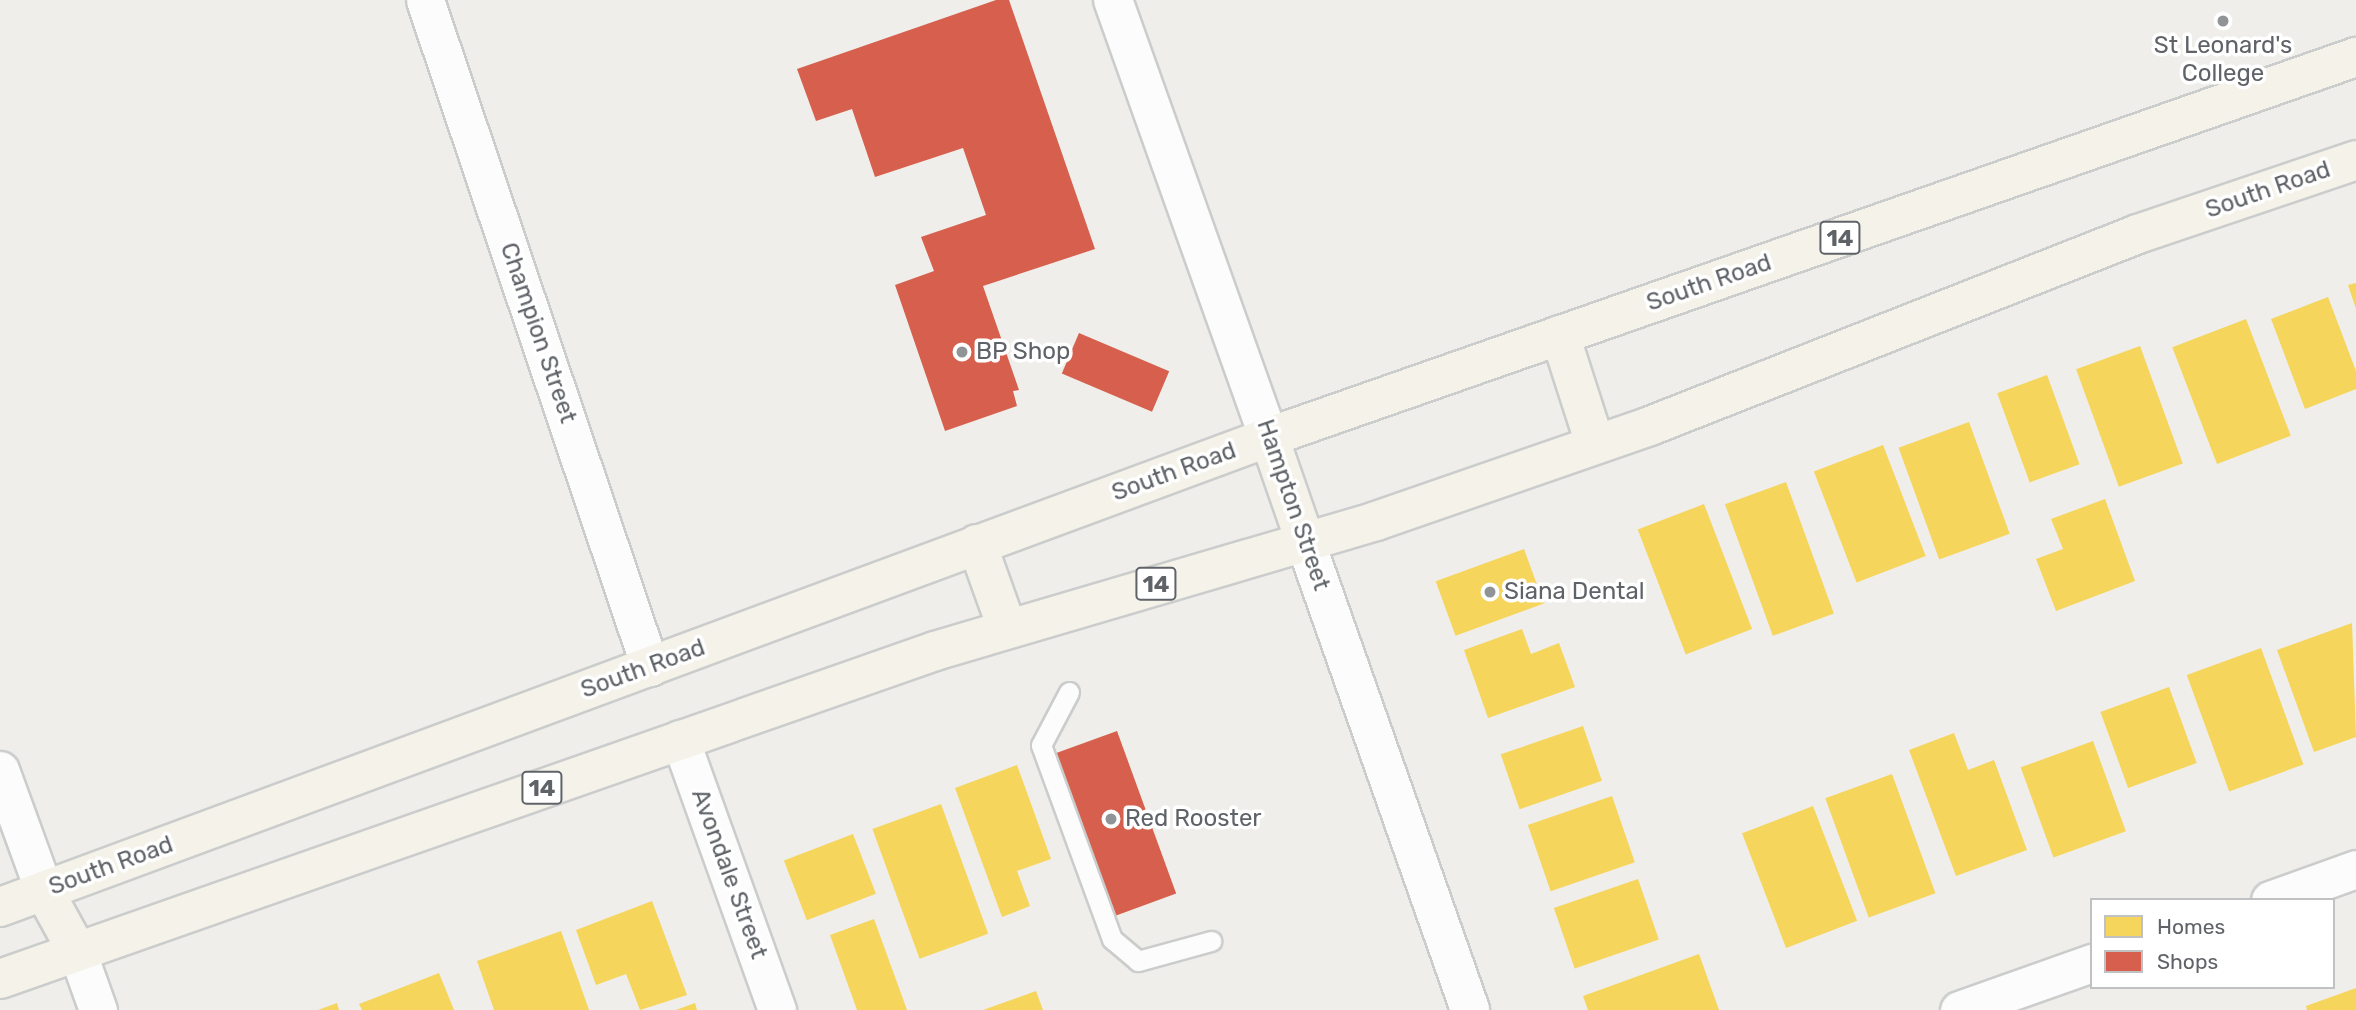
<!DOCTYPE html>
<style>
body{margin:0}
#map{position:relative;width:2356px;height:1010px;overflow:hidden;background:#efeeea;font-family:Rubik,sans-serif}
div>[style]{position:absolute}
.homes>*{inset:0;background:#f6d55c;transform-origin:0 0}
.shops>*{inset:0;background:#d6604d;transform-origin:0 0}
.roads{filter:drop-shadow(2px 0 #cbcccc) drop-shadow(-2px 0 #cbcccc) drop-shadow(0 2px #cbcccc) drop-shadow(0 -2px #cbcccc)}
.service>*{height:19px;margin:-9.5px;padding:0 9.5px;transform-origin:9.5px;border-radius:9.5px;background:#fdfcfc}
.minor>*{height:37px;margin:-18.5px;padding:0 18.5px;transform-origin:18.5px;border-radius:18.5px;background:#fdfcfc}
.secondary>*{height:38px;margin:-19px;padding:0 19px;transform-origin:19px;border-radius:19px;background:#fdfcfc}
.primary>*{height:38px;margin:-19px;padding:0 19px;transform-origin:19px;border-radius:19px;background:#f4f2e9}
.dots>*{width:19px;height:19px;translate:-50% -50%;box-sizing:border-box;border:4px solid #fff;border-radius:50%}
span{translate:-50% -50%;white-space:nowrap;text-align:center;line-height:1.15;-webkit-text-stroke:7px #fff;paint-order:stroke}
.shield-label span{padding:2px 5px;background:#fff;border:2px solid;border-radius:5px;-webkit-text-stroke-width:0}
.shield-label{font-size:23px;color:#5f6368;font-weight:700}
.poi-label{font-size:24px;color:#5f6368}
.left{translate:0 -50%;text-align:left}
.street-label{font-size:24px;color:#5f6368}
.legend{position:absolute;left:2090px;top:898px;width:245px;height:91px;box-sizing:border-box;background:#fff;border:2px solid #bfc1c3;margin:0;padding:9px 12px;list-style:none;font-size:21px;color:#5f6368}
.legend li{display:flex;align-items:center;gap:14px;height:35px}
.legend b{width:35px;border:2px solid #bfc1c3}
</style>
<div id="map">
<div class="homes">
<i style="clip-path:polygon(2356px 283px,2356px 309px,2348px 285px)"></i>
<i style="clip-path:polygon(2328px 297px,2356px 371px,2356px 389px,2305px 409px,2271px 319px)"></i>
<i style="left:2246px;top:319px;width:125px;height:79px;rotate:69deg"></i>
<i style="left:2140px;top:346px;width:125px;height:68px;rotate:70deg"></i>
<i style="left:2047px;top:375px;width:95px;height:53px;rotate:70deg"></i>
<i style="left:1969px;top:422px;width:119px;height:75px;rotate:70deg"></i>
<i style="left:1883px;top:445px;width:119px;height:74px;rotate:69deg"></i>
<i style="left:1786px;top:482px;width:140px;height:65px;rotate:70deg"></i>
<i style="clip-path:polygon(2105px 499px,2135px 581px,2056px 611px,2036px 559px,2063px 549px,2051px 519px)"></i>
<i style="left:1704px;top:504px;width:134px;height:71px;rotate:69deg"></i>
<i style="left:1524px;top:549px;width:58px;height:94px;rotate:70deg"></i>
<i style="clip-path:polygon(2352px 623px,2356px 737px,2314px 752px,2277px 650px)"></i>
<i style="clip-path:polygon(1522px 629px,1531px 654px,1559px 643px,1575px 687px,1488px 718px,1464px 650px)"></i>
<i style="left:2261px;top:648px;width:124px;height:79px;rotate:70deg"></i>
<i style="left:2169px;top:687px;width:81px;height:73px;rotate:70deg"></i>
<i style="left:1583px;top:726px;width:58px;height:87px;rotate:71deg"></i>
<i style="clip-path:polygon(1954px 733px,1968px 770px,1994px 760px,2027px 850px,1956px 876px,1909px 750px)"></i>
<i style="left:2093px;top:741px;width:96px;height:77px;rotate:70deg"></i>
<i style="clip-path:polygon(1017px 765px,1051px 859px,1017px 871px,1030px 906px,1002px 917px,955px 788px)"></i>
<i style="left:1892px;top:774px;width:127px;height:71px;rotate:70deg"></i>
<i style="left:1612px;top:796px;width:70px;height:89px;rotate:71deg"></i>
<i style="left:941px;top:804px;width:138px;height:73px;rotate:70deg"></i>
<i style="left:1813px;top:806px;width:123px;height:76px;rotate:69deg"></i>
<i style="left:853px;top:834px;width:64px;height:74px;rotate:69deg"></i>
<i style="left:1638px;top:879px;width:64px;height:89px;rotate:71deg"></i>
<i style="clip-path:polygon(652px 901px,687px 995px,640px 1010px,626px 974px,596px 985px,576px 930px)"></i>
<i style="clip-path:polygon(874px 919px,907px 1010px,857px 1010px,830px 935px)"></i>
<i style="clip-path:polygon(561px 931px,589px 1010px,494px 1010px,477px 961px)"></i>
<i style="clip-path:polygon(1699px 954px,1719px 1010px,1588px 1010px,1583px 996px)"></i>
<i style="clip-path:polygon(439px 973px,454px 1010px,362px 1010px,359px 1004px)"></i>
<i style="clip-path:polygon(2356px 988px,2356px 1010px,2307px 1010px,2306px 1006px)"></i>
<i style="clip-path:polygon(1036px 991px,1043px 1010px,983px 1010px)"></i>
<i style="clip-path:polygon(337px 1003px,339px 1010px,318px 1010px)"></i>
<i style="clip-path:polygon(695px 1003px,697px 1010px,676px 1010px)"></i>
</div>
<div class="shops">
<i style="clip-path:polygon(996px 0,1009px 0,1095px 249px,983px 286px,1019px 390px,1013px 391px,1017px 406px,945px 431px,895px 285px,934px 271px,921px 237px,986px 215px,963px 148px,875px 177px,852px 109px,816px 121px,797px 69px)"></i>
<i style="left:1079px;top:333px;width:98px;height:44px;rotate:23deg"></i>
<i style="left:1117px;top:731px;width:173px;height:66px;rotate:70deg"></i>
</div>
<div class="roads">
<div class="service">
<i style="left:1069px;top:692px;width:60px;rotate:117.8deg"></i>
<i style="left:1041px;top:745px;width:207px;rotate:69.9deg"></i>
<i style="left:1112px;top:939px;width:34px;rotate:40deg"></i>
<i style="left:1138px;top:961px;width:76px;rotate:-15.3deg"></i>
</div>
<div class="minor">
<i style="left:425px;top:0;width:704px;rotate:71.36deg"></i>
<i style="left:680px;top:739px;width:288px;rotate:70.3deg"></i>
<i style="left:0;top:770px;width:129px;rotate:70deg"></i>
<i style="left:2270px;top:900px;width:91px;rotate:-19.8deg"></i>
<i style="left:77px;top:951px;width:63px;rotate:70.4deg"></i>
<i style="left:1959px;top:1010px;width:141px;rotate:-19.5deg"></i>
</div>
<div class="secondary">
<i style="left:1113px;top:0;width:464px;rotate:70.4deg"></i>
<i style="left:1305px;top:541px;width:497px;rotate:70.6deg"></i>
</div>
<div class="primary">
<i style="left:1560px;top:335px;width:114px;rotate:72.2deg"></i>
<i style="left:1269px;top:437px;width:110px;rotate:70.9deg"></i>
<i style="left:977px;top:544px;width:89px;rotate:70.3deg"></i>
<i style="left:44px;top:891px;width:68px;rotate:61.2deg"></i>
<i style="left:0;top:907px;width:1353px;rotate:-20.32deg"></i>
<i style="left:1269px;top:437px;width:1152px;rotate:-19.27deg"></i>
<i style="left:0;top:979px;width:991px;rotate:-19.33deg"></i>
<i style="left:935px;top:651px;width:460px;rotate:-16.4deg"></i>
<i style="left:1376px;top:521px;width:290px;rotate:-19.1deg"></i>
<i style="left:1650px;top:426px;width:524px;rotate:-21.48deg"></i>
<i style="left:2138px;top:234px;width:230px;rotate:-18.7deg"></i>
</div>
</div>
<div class="dots">
<i style="left:2223px;top:21px;background:#919496"></i>
<i style="left:962px;top:352px;background:#919496"></i>
<i style="left:1490px;top:592px;background:#919496"></i>
<i style="left:1111px;top:819px;background:#919496"></i>
</div>
<div class="shield-label">
<span style="left:1840px;top:238px">14</span>
<span style="left:1156px;top:584px">14</span>
<span style="left:542px;top:788px">14</span>
</div>
<div class="poi-label">
<span style="left:2223px;top:60px">St Leonard's<br>College</span>
<span class="left" style="left:976px;top:352px">BP Shop</span>
<span class="left" style="left:1504px;top:592px">Siana Dental</span>
<span class="left" style="left:1125px;top:819px">Red Rooster</span>
</div>
<div class="street-label">
<span style="left:2268px;top:190px;rotate:-19deg">South Road</span>
<span style="left:1709px;top:283px;rotate:-19deg">South Road</span>
<span style="left:538px;top:333px;rotate:71deg">Champion Street</span>
<span style="left:1174px;top:472px;rotate:-20deg">South Road</span>
<span style="left:1293px;top:505px;rotate:71deg">Hampton Street</span>
<span style="left:643px;top:669px;rotate:-20deg">South Road</span>
<span style="left:111px;top:866px;rotate:-20deg">South Road</span>
<span style="left:729px;top:874px;rotate:70deg">Avondale Street</span>
</div>
<ul class="legend">
<li><b style="height:19px;background:#f6d55c"></b>Homes</li>
<li><b style="height:19px;background:#d6604d"></b>Shops</li>
</ul>
</div>
